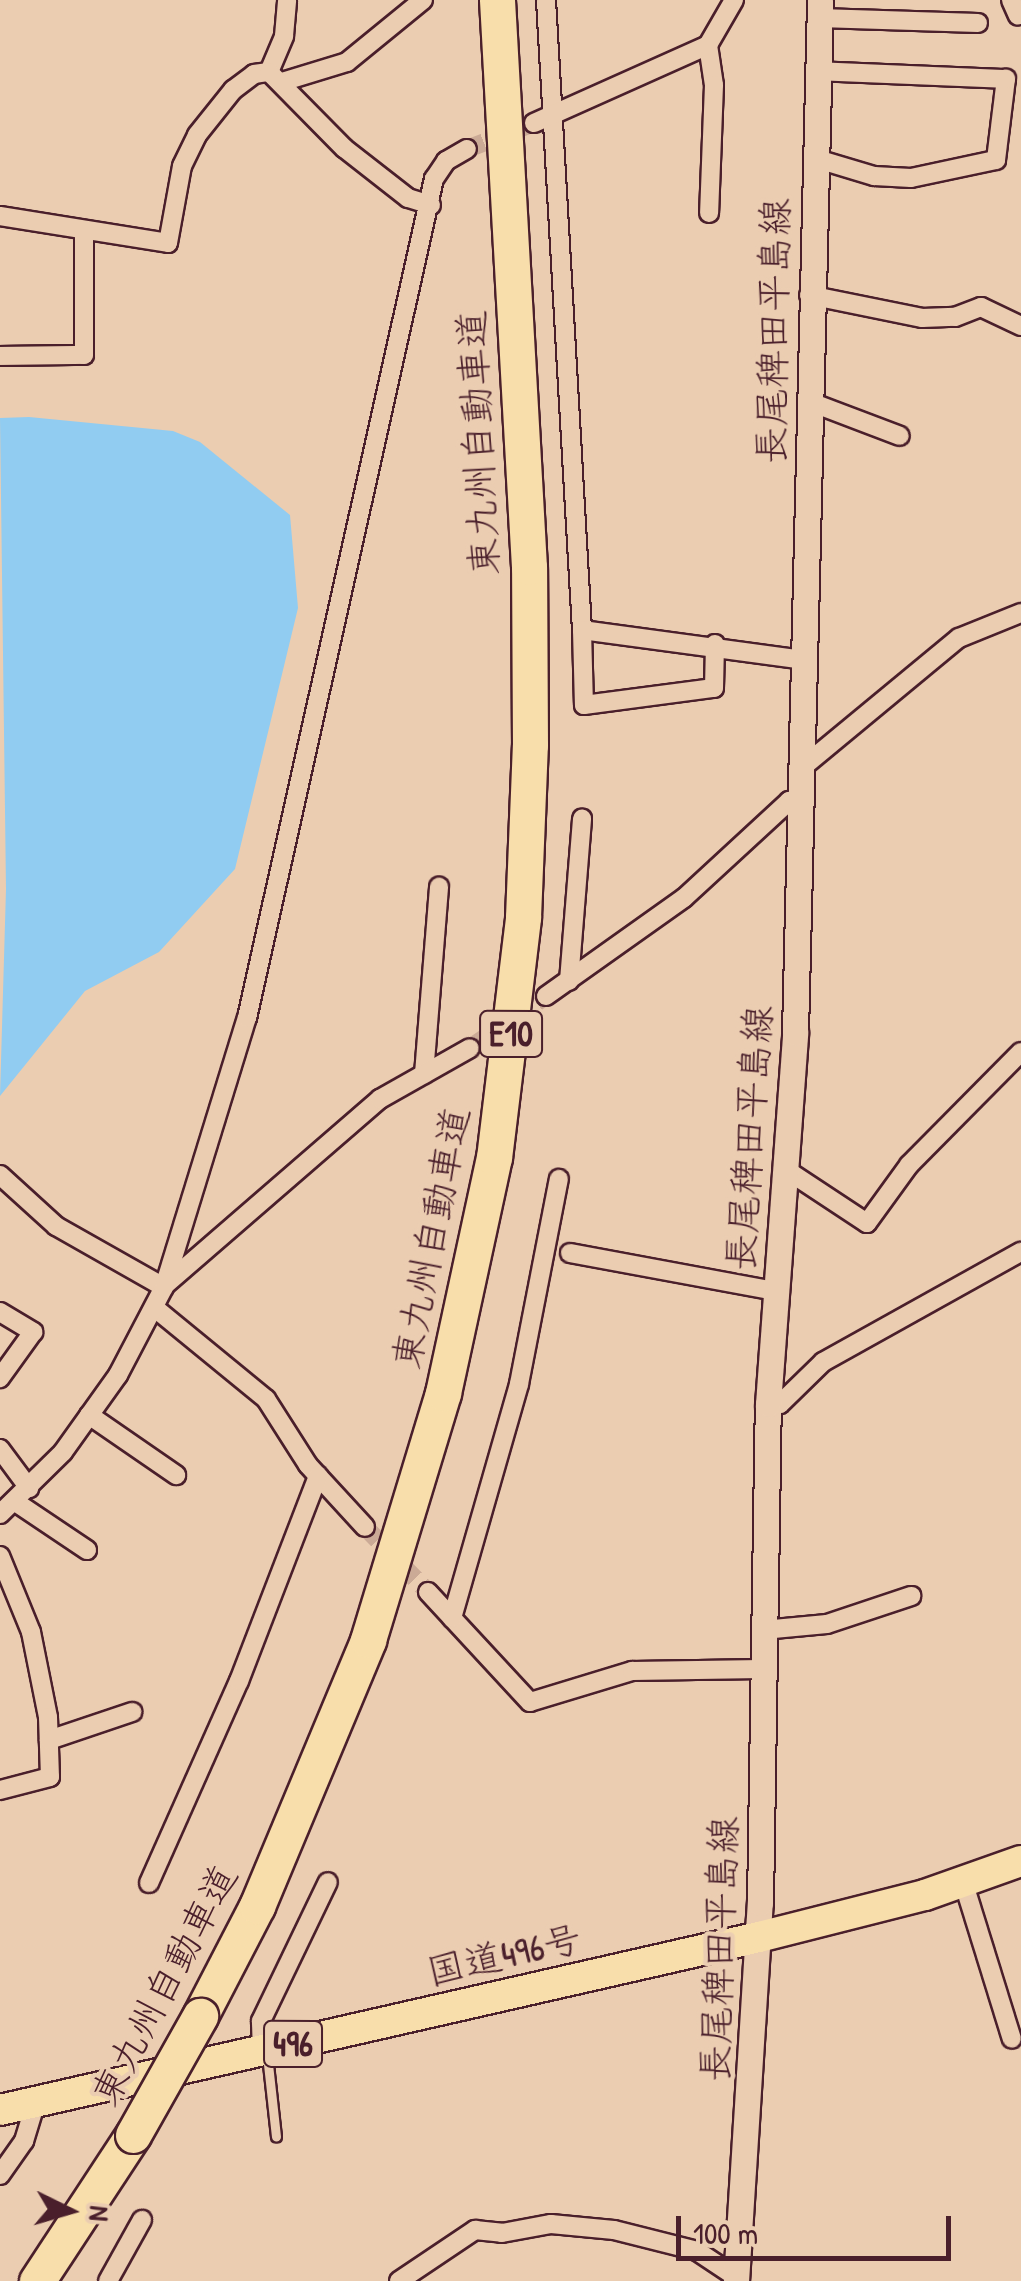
<!DOCTYPE html>
<meta charset="utf-8">
<style>
body{margin:0}
#map{position:relative;width:1021px;height:2281px;overflow:hidden;background:#ebcdb1;font-family:"Patrick Hand","Klee One",sans-serif}
div>[style]{position:absolute}
.water>*{inset:0;background:#91ccf1}
.minor-tunnel>*{height:18px;margin-top:-9px;transform-origin:0;background:repeating-linear-gradient(90deg,#cbaa96 0 18px,transparent 0 27px)}
.roads{filter:drop-shadow(2px 0 #4a1f2b) drop-shadow(-2px 0 #4a1f2b) drop-shadow(0 2px #4a1f2b) drop-shadow(0 -2px #4a1f2b)}
.service>*{height:9px;margin:-4.5px;padding:0 4.5px;transform-origin:4.5px;border-radius:4.5px;background:#ebcdb1}
.minor>*{height:18px;margin:-9px;padding:0 9px;transform-origin:9px;border-radius:9px;background:#ebcdb1}
.secondary>*{height:25px;margin:-12.5px;padding:0 12.5px;transform-origin:12.5px;border-radius:12.5px;background:#ebcdb1}
.trunk>*{height:30px;margin:-15px;padding:0 15px;transform-origin:15px;border-radius:15px;background:#f8deab}
.motorway>*{height:35px;margin:-17.5px;padding:0 17.5px;transform-origin:17.5px;border-radius:17.5px;background:#f8deab}
.bridges{filter:drop-shadow(2px 0 #4a1f2b) drop-shadow(-2px 0 #4a1f2b) drop-shadow(0 2px #4a1f2b) drop-shadow(0 -2px #4a1f2b)}
.motorway-bridge>*{height:35px;margin:-17.5px;padding:0 17.5px;transform-origin:17.5px;border-radius:17.5px;background:#f8deab}
span{translate:-50% -50%;white-space:nowrap;text-align:center;line-height:1.15;-webkit-text-stroke:9px #ebcdb1;paint-order:stroke}
.shield-label span{padding:2px 8px;background:#ebcdb1;border:2px solid;border-radius:8px;-webkit-text-stroke-width:0}
.shield-label{font-size:35px;color:#4a1f2b;font-weight:700}
.street-label{font-size:38px;color:#4a1f2b}
.north{position:absolute;left:20px;top:2161px;width:100px;height:100px;-webkit-text-stroke:8px #ebcdb1;paint-order:stroke;rotate:95deg;font-size:28px;font-weight:700;line-height:40px;text-align:center;color:#4a1f2b}
.north::after{content:'';display:block;margin:auto;width:35px;height:45px;background:#4a1f2b;clip-path:polygon(50% 0,100% 100%,50% 72%,0 100%)}
.scale{position:absolute;left:676px;top:2216px;width:275px;height:45px;box-sizing:border-box;border:5px solid #4a1f2b;border-top:0;padding-left:12px;font-size:30px;line-height:35px;white-space:nowrap;color:#4a1f2b;-webkit-text-stroke:8px #ebcdb1;paint-order:stroke}
</style>
<div id="map">
<div class="water">
<i style="clip-path:polygon(29px 417px,173px 431px,200px 442px,290px 515px,298px 608px,235px 869px,159px 952px,85px 991px,0 1096px,6px 889px,0 418px)"></i>
</div>
<div class="minor-tunnel">
<i style="left:467px;top:149px;width:72px;rotate:-21.2deg"></i>
<i style="left:470px;top:1048px;width:92px;rotate:-34.4deg"></i>
<i style="left:365px;top:1527px;width:91px;rotate:45.9deg"></i>
</div>
<div class="roads">
<div class="service">
<i style="left:267px;top:2055px;width:82px;rotate:83.7deg"></i>
</div>
<div class="minor">
<i style="left:546px;top:0;width:631px;rotate:86.73deg"></i>
<i style="left:582px;top:630px;width:225px;rotate:7.7deg"></i>
<i style="left:1011px;top:0;width:17px;rotate:66deg"></i>
<i style="left:819px;top:18px;width:159px;rotate:1.8deg"></i>
<i style="left:708px;top:45px;width:40px;rotate:81.5deg"></i>
<i style="left:714px;top:85px;width:128px;rotate:92.2deg"></i>
<i style="left:269px;top:72px;width:39px;rotate:-67deg"></i>
<i style="left:284px;top:36px;width:36px;rotate:-85deg"></i>
<i style="left:285px;top:81px;width:65px;rotate:-17deg"></i>
<i style="left:347px;top:62px;width:98px;rotate:-39.2deg"></i>
<i style="left:534px;top:123px;width:191px;rotate:-24.1deg"></i>
<i style="left:708px;top:45px;width:52px;rotate:-60deg"></i>
<i style="left:814px;top:158px;width:63px;rotate:16.7deg"></i>
<i style="left:874px;top:176px;width:37px;rotate:3deg"></i>
<i style="left:911px;top:178px;width:87px;rotate:-12deg"></i>
<i style="left:996px;top:160px;width:82px;rotate:-83deg"></i>
<i style="left:1006px;top:79px;width:189px;rotate:-177.6deg"></i>
<i style="left:0;top:216px;width:170px;rotate:9.1deg"></i>
<i style="left:168px;top:243px;width:78px;rotate:-79.7deg"></i>
<i style="left:182px;top:166px;width:34px;rotate:-64deg"></i>
<i style="left:197px;top:135px;width:58px;rotate:-51.3deg"></i>
<i style="left:233px;top:90px;width:26px;rotate:-37deg"></i>
<i style="left:254px;top:74px;width:15px;rotate:-8deg"></i>
<i style="left:269px;top:72px;width:107px;rotate:45.4deg"></i>
<i style="left:344px;top:148px;width:81px;rotate:38deg"></i>
<i style="left:408px;top:198px;width:24px;rotate:17deg"></i>
<i style="left:809px;top:295px;width:115px;rotate:11.5deg"></i>
<i style="left:922px;top:318px;width:33px;rotate:-2deg"></i>
<i style="left:955px;top:317px;width:28px;rotate:-21deg"></i>
<i style="left:981px;top:307px;width:44px;rotate:25.4deg"></i>
<i style="left:0;top:356px;width:84px;rotate:-0.7deg"></i>
<i style="left:84px;top:355px;width:125px;rotate:-90deg"></i>
<i style="left:808px;top:401px;width:98px;rotate:20.8deg"></i>
<i style="left:582px;top:630px;width:75px;rotate:88.5deg"></i>
<i style="left:584px;top:705px;width:131px;rotate:-7.5deg"></i>
<i style="left:714px;top:688px;width:44px;rotate:-88.7deg"></i>
<i style="left:804px;top:766px;width:201px;rotate:-39.6deg"></i>
<i style="left:959px;top:638px;width:67px;rotate:-22deg"></i>
<i style="left:569px;top:981px;width:163px;rotate:-85.4deg"></i>
<i style="left:546px;top:996px;width:169px;rotate:-35.4deg"></i>
<i style="left:684px;top:898px;width:143px;rotate:-42.7deg"></i>
<i style="left:789px;top:801px;width:14px;rotate:-8deg"></i>
<i style="left:424px;top:1074px;width:188px;rotate:-85.4deg"></i>
<i style="left:785px;top:1169px;width:98px;rotate:33.4deg"></i>
<i style="left:867px;top:1223px;width:72px;rotate:-54.1deg"></i>
<i style="left:909px;top:1165px;width:159px;rotate:-45.3deg"></i>
<i style="left:0;top:1175px;width:76px;rotate:42.3deg"></i>
<i style="left:56px;top:1226px;width:124px;rotate:29.5deg"></i>
<i style="left:570px;top:1253px;width:209px;rotate:10.5deg"></i>
<i style="left:164px;top:1286px;width:286px;rotate:-40.9deg"></i>
<i style="left:380px;top:1099px;width:103px;rotate:-29.5deg"></i>
<i style="left:156px;top:1309px;width:142px;rotate:39.3deg"></i>
<i style="left:266px;top:1399px;width:78px;rotate:57.5deg"></i>
<i style="left:308px;top:1465px;width:84px;rotate:47.4deg"></i>
<i style="left:0;top:1312px;width:39px;rotate:31deg"></i>
<i style="left:33px;top:1332px;width:57px;rotate:125.7deg"></i>
<i style="left:768px;top:1404px;width:12px"></i>
<i style="left:780px;top:1404px;width:60px;rotate:-44.3deg"></i>
<i style="left:823px;top:1362px;width:227px;rotate:-29.1deg"></i>
<i style="left:89px;top:1415px;width:106px;rotate:34.6deg"></i>
<i style="left:0;top:1449px;width:49px;rotate:53.4deg"></i>
<i style="left:14px;top:1501px;width:88px;rotate:33.9deg"></i>
<i style="left:0;top:1514px;width:88px;rotate:-44.5deg"></i>
<i style="left:63px;top:1452px;width:95px;rotate:-54.5deg"></i>
<i style="left:118px;top:1375px;width:99px;rotate:-62.4deg"></i>
<i style="left:164px;top:1287px;width:282px;rotate:-72.9deg"></i>
<i style="left:247px;top:1018px;width:860px;rotate:-77.44deg"></i>
<i style="left:434px;top:179px;width:22px;rotate:-56deg"></i>
<i style="left:446px;top:161px;width:24px;rotate:-30deg"></i>
<i style="left:0;top:1556px;width:82px;rotate:67.8deg"></i>
<i style="left:31px;top:1632px;width:87px;rotate:78.7deg"></i>
<i style="left:48px;top:1717px;width:60px;rotate:88.1deg"></i>
<i style="left:50px;top:1777px;width:52px;rotate:165.4deg"></i>
<i style="left:428px;top:1592px;width:150px;rotate:47.2deg"></i>
<i style="left:530px;top:1702px;width:107px;rotate:-16.9deg"></i>
<i style="left:632px;top:1671px;width:130px;rotate:-0.9deg"></i>
<i style="left:452px;top:1618px;width:243px;rotate:-74deg"></i>
<i style="left:519px;top:1384px;width:209px;rotate:-79deg"></i>
<i style="left:763px;top:1630px;width:64px;rotate:-5.4deg"></i>
<i style="left:827px;top:1624px;width:89px;rotate:-18.4deg"></i>
<i style="left:49px;top:1740px;width:88px;rotate:-18.6deg"></i>
<i style="left:963px;top:1881px;width:165px;rotate:72.8deg"></i>
<i style="left:149px;top:1883px;width:221px;rotate:-66deg"></i>
<i style="left:239px;top:1681px;width:220px;rotate:-68.9deg"></i>
<i style="left:262px;top:2052px;width:31px;rotate:-92deg"></i>
<i style="left:261px;top:2021px;width:154px;rotate:-64.3deg"></i>
<i style="left:0;top:2175px;width:42px;rotate:-54.8deg"></i>
<i style="left:24px;top:2141px;width:38px;rotate:-73deg"></i>
<i style="left:108px;top:2281px;width:70px;rotate:-60.9deg"></i>
<i style="left:399px;top:2281px;width:92px;rotate:-33.9deg"></i>
<i style="left:475px;top:2230px;width:27px;rotate:6deg"></i>
<i style="left:502px;top:2233px;width:50px;rotate:-10.4deg"></i>
<i style="left:551px;top:2224px;width:63px;rotate:5.4deg"></i>
<i style="left:614px;top:2230px;width:86px;rotate:14.2deg"></i>
<i style="left:697px;top:2251px;width:47px;rotate:33.7deg"></i>
</div>
<div class="secondary">
<i style="left:736px;top:2281px;width:379px;rotate:-86.4deg"></i>
<i style="left:760px;top:1903px;width:499px;rotate:-89.1deg"></i>
<i style="left:768px;top:1404px;width:372px;rotate:-85.8deg"></i>
<i style="left:795px;top:1033px;width:1033px;rotate:-88.61deg"></i>
</div>
<div class="trunk">
<i style="left:0;top:2110px;width:778px;rotate:-12.84deg"></i>
<i style="left:759px;top:1937px;width:171px;rotate:-14.2deg"></i>
<i style="left:925px;top:1895px;width:102px;rotate:-19.5deg"></i>
</div>
<div class="motorway">
<i style="left:200px;top:2016px;width:124px;rotate:-62.6deg"></i>
<i style="left:257px;top:1906px;width:288px;rotate:-67.3deg"></i>
<i style="left:368px;top:1640px;width:258px;rotate:-73.1deg"></i>
<i style="left:443px;top:1393px;width:240px;rotate:-77.8deg"></i>
<i style="left:494px;top:1158px;width:243px;rotate:-83.1deg"></i>
<i style="left:523px;top:917px;width:172px;rotate:-87.7deg"></i>
<i style="left:530px;top:745px;width:178px;rotate:-90.3deg"></i>
<i style="left:529px;top:567px;width:568px;rotate:-93.23deg"></i>
<i style="left:37px;top:2281px;width:175px;rotate:-56.7deg"></i>
</div>
</div>
<div class="bridges">
<div class="motorway-bridge">
<i style="left:133px;top:2135px;width:137px;rotate:-60.6deg"></i>
</div>
</div>
<div class="shield-label">
<span style="left:511px;top:1034px">E10</span>
<span style="left:293px;top:2044px">496</span>
</div>
<div class="street-label">
<span style="left:773px;top:331px;rotate:-89deg">長尾稗田平島線</span>
<span style="left:478px;top:443px;rotate:-93deg">東九州自動車道</span>
<span style="left:749px;top:1138px;rotate:-86deg">長尾稗田平島線</span>
<span style="left:431px;top:1238px;rotate:-79deg">東九州自動車道</span>
<span style="left:719px;top:1949px;rotate:-88deg">長尾稗田平島線</span>
<span style="left:504px;top:1955px;rotate:-13deg">国道496号</span>
<span style="left:164px;top:1985px;rotate:-62deg">東九州自動車道</span>
</div>
<div class="north">N</div>
<div class="scale">100 m</div>
</div>
